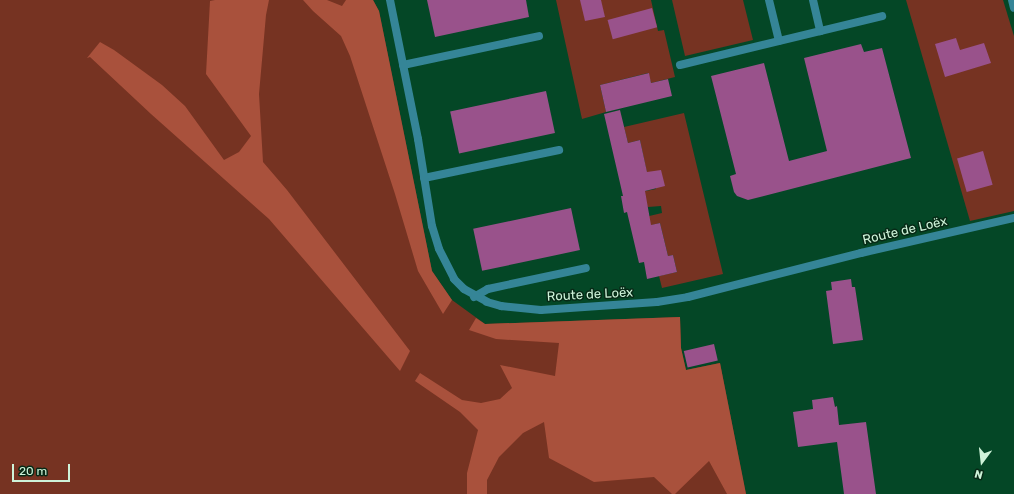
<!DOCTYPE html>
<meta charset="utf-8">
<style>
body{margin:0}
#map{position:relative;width:1014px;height:494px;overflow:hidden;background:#044726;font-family:Rubik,sans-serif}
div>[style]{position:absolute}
.green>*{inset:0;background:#763322}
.forest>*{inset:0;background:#a9513c}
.building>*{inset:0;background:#99528b;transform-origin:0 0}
.pedestrian>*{height:8px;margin:-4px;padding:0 4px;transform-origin:4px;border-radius:4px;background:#358597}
.minor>*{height:8px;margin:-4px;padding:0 4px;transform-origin:4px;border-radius:4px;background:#358597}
.tertiary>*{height:8px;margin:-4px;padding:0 4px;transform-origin:4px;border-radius:4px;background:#358597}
span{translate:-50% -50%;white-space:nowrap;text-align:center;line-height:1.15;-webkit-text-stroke:3px #072916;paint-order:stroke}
.street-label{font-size:13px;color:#cef3d9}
.north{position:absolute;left:962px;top:442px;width:40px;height:40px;-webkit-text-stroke:3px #072916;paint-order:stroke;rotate:195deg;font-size:11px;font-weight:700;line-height:16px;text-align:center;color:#cef3d9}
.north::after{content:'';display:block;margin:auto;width:14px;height:18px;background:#cef3d9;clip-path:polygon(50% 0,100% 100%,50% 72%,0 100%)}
.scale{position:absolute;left:12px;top:464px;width:58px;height:18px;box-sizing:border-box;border:2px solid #cef3d9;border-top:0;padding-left:5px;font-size:12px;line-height:14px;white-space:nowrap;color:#cef3d9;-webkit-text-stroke:3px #072916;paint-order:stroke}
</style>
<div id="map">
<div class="green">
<i style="clip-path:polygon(0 0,373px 0,379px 11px,432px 271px,452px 300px,485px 324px,680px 317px,681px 348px,686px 370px,720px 363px,746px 494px,0 494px)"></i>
<i style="clip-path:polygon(556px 0,651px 0,658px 31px,664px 30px,675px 77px,651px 83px,648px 73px,600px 85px,606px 112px,582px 119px)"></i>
<i style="clip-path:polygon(672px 0,743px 0,753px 40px,685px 56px)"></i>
<i style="clip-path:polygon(906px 0,1003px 0,1014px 36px,1014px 211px,970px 221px)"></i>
<i style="clip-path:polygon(684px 113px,723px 274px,662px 288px,659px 276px,677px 272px,673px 255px,668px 256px,660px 223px,648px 226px,645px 217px,662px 213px,661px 206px,648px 207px,636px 193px,656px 189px,653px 172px,647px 173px,640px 140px,628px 143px,624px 127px)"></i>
</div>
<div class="forest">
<i style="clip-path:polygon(215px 0,269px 0,266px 15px,259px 94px,263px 162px,287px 190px,410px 351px,400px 371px,269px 219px,151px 114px,90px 57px,87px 58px,100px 42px,114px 50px,162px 85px,185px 106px,224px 160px,239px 152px,251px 136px,206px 74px,210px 1px)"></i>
<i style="clip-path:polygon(303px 0,327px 0,342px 6px,346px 0,373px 0,379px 11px,432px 271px,452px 300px,443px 314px,418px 271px,395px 194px,350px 56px,341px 36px,313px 11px)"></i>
<i style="clip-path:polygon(680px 317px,681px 348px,686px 370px,720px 363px,746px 494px,727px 494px,709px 461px,675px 494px,672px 494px,654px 477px,594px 482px,549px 458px,544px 422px,523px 433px,499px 457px,487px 480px,487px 494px,467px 494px,467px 473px,478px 430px,460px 412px,415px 381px,420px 373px,462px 400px,481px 403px,500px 399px,512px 388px,500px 365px,555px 376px,559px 343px,496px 339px,469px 330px,476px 318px,485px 324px)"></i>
</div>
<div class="building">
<i style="clip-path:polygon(427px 0,526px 0,529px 17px,435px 37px)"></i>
<i style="clip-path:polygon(580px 0,601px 0,605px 17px,585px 21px)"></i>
<i style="left:652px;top:8px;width:20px;height:46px;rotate:75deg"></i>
<i style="clip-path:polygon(956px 38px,960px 50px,984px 43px,991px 63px,945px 77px,935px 44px)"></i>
<i style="clip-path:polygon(861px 44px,864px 52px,882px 48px,911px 158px,748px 200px,737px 196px,734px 192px,730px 176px,736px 174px,711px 76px,764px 63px,789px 161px,827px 151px,804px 58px)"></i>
<i style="clip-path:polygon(649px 73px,651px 83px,668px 79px,672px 96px,606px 112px,600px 85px)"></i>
<i style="left:546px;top:91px;width:43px;height:98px;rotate:78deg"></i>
<i style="clip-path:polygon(620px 110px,628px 143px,640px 140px,647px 172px,661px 170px,665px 186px,645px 191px,651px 225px,660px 223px,668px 256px,673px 255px,677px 272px,647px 279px,644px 262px,639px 263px,627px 212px,624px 213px,621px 196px,623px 196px,604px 114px)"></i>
<i style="left:983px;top:151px;width:35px;height:27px;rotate:74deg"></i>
<i style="left:571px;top:208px;width:43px;height:100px;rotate:78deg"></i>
<i style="clip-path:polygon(851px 279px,852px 287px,855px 287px,863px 340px,833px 344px,826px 291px,832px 290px,831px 282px)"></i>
<i style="left:714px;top:344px;width:17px;height:31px;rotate:77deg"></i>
<i style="clip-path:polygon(833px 397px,835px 407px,837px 406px,839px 425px,866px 422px,876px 494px,844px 494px,837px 442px,798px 447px,793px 412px,813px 409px,812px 400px)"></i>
</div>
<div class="pedestrian">
<i style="left:769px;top:0;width:42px;rotate:76.3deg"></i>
<i style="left:813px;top:0;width:32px;rotate:77deg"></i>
<i style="left:403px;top:65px;width:139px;rotate:-12deg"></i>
<i style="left:680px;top:65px;width:208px;rotate:-13.6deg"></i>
<i style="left:424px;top:178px;width:138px;rotate:-11.7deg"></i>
<i style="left:474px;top:297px;width:16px;rotate:-30deg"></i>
<i style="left:488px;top:289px;width:100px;rotate:-12.1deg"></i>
</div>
<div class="minor">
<i style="left:1012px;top:0;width:8px;rotate:76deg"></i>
</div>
<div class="tertiary">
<i style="left:390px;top:0;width:142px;rotate:78.6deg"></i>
<i style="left:418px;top:139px;width:88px;rotate:80.9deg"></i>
<i style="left:432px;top:226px;width:24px;rotate:73deg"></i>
<i style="left:439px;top:249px;width:34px;rotate:63deg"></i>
<i style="left:454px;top:279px;width:14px;rotate:45deg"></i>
<i style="left:464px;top:289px;width:26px;rotate:29deg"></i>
<i style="left:487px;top:302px;width:15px;rotate:16deg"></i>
<i style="left:501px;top:306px;width:40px;rotate:5.7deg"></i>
<i style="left:541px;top:310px;width:116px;rotate:-3.9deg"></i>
<i style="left:657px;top:302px;width:31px;rotate:-9deg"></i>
<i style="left:688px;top:297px;width:179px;rotate:-14.3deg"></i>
<i style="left:861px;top:253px;width:157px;rotate:-12.9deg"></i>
</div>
<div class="street-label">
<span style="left:905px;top:231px;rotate:-13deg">Route de Loëx</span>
<span style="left:590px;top:295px;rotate:-3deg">Route de Loëx</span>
</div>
<div class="north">N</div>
<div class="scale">20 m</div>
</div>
